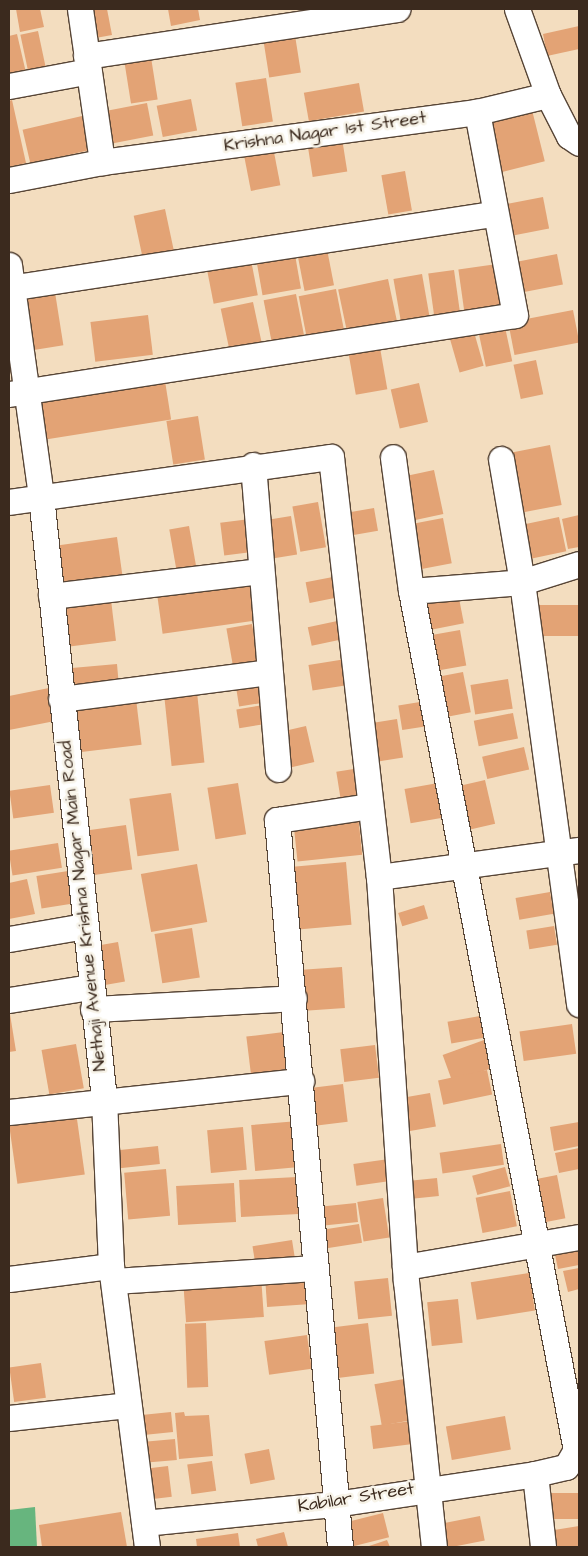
<!DOCTYPE html>
<style>
body{margin:0}
#map{position:relative;width:588px;height:1556px;overflow:hidden;background:#f3ddbf;font-family:"Architects Daughter",sans-serif}
div>[style]{position:absolute}
.forest>*{inset:0;background:#67b57e}
.building>*{inset:0;background:#e3a375;transform-origin:0 0}
.roads{filter:drop-shadow(1px 0 #574536) drop-shadow(-1px 0 #574536) drop-shadow(0 1px #574536) drop-shadow(0 -1px #574536)}
.minor>*{height:25px;margin:-12.5px;padding:0 12.5px;transform-origin:12.5px;border-radius:12.5px;background:#fff}
span{translate:-50% -50%;white-space:nowrap;text-align:center;line-height:1.15;-webkit-text-stroke:5px #f7f3e8;paint-order:stroke}
.street-label{font-size:18px;color:#3b2a1e}
.frame{position:absolute;inset:0;border:10px solid #3b2a1e;pointer-events:none}
</style>
<div id="map">
<div class="forest">
<i style="clip-path:polygon(35px 1507px,37px 1547px,9px 1547px,9px 1510px)"></i>
</div>
<div class="building">
<i style="clip-path:polygon(16px 9px,40px 9px,44px 27px,20px 32px)"></i>
<i style="clip-path:polygon(85px 9px,107px 9px,112px 35px,90px 39px)"></i>
<i style="clip-path:polygon(168px 9px,198px 9px,200px 20px,171px 26px)"></i>
<i style="clip-path:polygon(579px 26px,579px 49px,547px 56px,543px 34px)"></i>
<i style="left:294px;top:29px;width:44px;height:32px;rotate:81deg"></i>
<i style="left:38px;top:31px;width:39px;height:18px;rotate:78deg"></i>
<i style="clip-path:polygon(17px 34px,27px 77px,9px 81px,9px 36px)"></i>
<i style="left:150px;top:51px;width:49px;height:27px;rotate:81deg"></i>
<i style="left:266px;top:78px;width:44px;height:31px;rotate:81deg"></i>
<i style="left:359px;top:83px;width:29px;height:56px;rotate:80deg"></i>
<i style="left:191px;top:99px;width:32px;height:35px;rotate:79deg"></i>
<i style="clip-path:polygon(12px 100px,26px 163px,9px 167px,9px 101px)"></i>
<i style="left:147px;top:103px;width:33px;height:50px;rotate:79deg"></i>
<i style="left:531px;top:106px;width:57px;height:45px;rotate:76deg"></i>
<i style="left:82px;top:116px;width:35px;height:61px;rotate:77deg"></i>
<i style="left:341px;top:132px;width:40px;height:35px;rotate:81deg"></i>
<i style="left:272px;top:142px;width:44px;height:30px;rotate:79deg"></i>
<i style="left:405px;top:171px;width:40px;height:24px;rotate:80deg"></i>
<i style="left:543px;top:197px;width:32px;height:47px;rotate:79deg"></i>
<i style="left:165px;top:209px;width:45px;height:32px;rotate:78deg"></i>
<i style="left:326px;top:244px;width:42px;height:30px;rotate:79deg"></i>
<i style="left:294px;top:249px;width:40px;height:39px;rotate:80deg"></i>
<i style="left:557px;top:254px;width:31px;height:46px;rotate:79deg"></i>
<i style="left:250px;top:255px;width:41px;height:45px;rotate:79deg"></i>
<i style="left:497px;top:264px;width:43px;height:39px;rotate:82deg"></i>
<i style="left:454px;top:270px;width:42px;height:26px;rotate:82deg"></i>
<i style="left:422px;top:274px;width:42px;height:29px;rotate:80deg"></i>
<i style="left:388px;top:279px;width:42px;height:51px;rotate:78deg"></i>
<i style="left:54px;top:286px;width:60px;height:33px;rotate:81deg"></i>
<i style="left:336px;top:289px;width:44px;height:38px;rotate:79deg"></i>
<i style="left:296px;top:294px;width:49px;height:33px;rotate:79deg"></i>
<i style="left:253px;top:302px;width:43px;height:33px;rotate:78deg"></i>
<i style="left:573px;top:310px;width:33px;height:66px;rotate:79deg"></i>
<i style="left:148px;top:315px;width:40px;height:58px;rotate:83deg"></i>
<i style="left:505px;top:327px;width:35px;height:27px;rotate:78deg"></i>
<i style="left:474px;top:332px;width:35px;height:25px;rotate:74deg"></i>
<i style="left:379px;top:342px;width:48px;height:32px;rotate:80deg"></i>
<i style="left:536px;top:360px;width:35px;height:23px;rotate:78deg"></i>
<i style="left:165px;top:381px;width:39px;height:135px;rotate:81deg"></i>
<i style="left:419px;top:383px;width:40px;height:29px;rotate:77deg"></i>
<i style="left:198px;top:416px;width:44px;height:32px;rotate:81deg"></i>
<i style="left:550px;top:445px;width:61px;height:44px;rotate:79deg"></i>
<i style="left:434px;top:470px;width:45px;height:31px;rotate:78deg"></i>
<i style="left:318px;top:502px;width:46px;height:26px;rotate:80deg"></i>
<i style="left:374px;top:508px;width:23px;height:35px;rotate:80deg"></i>
<i style="clip-path:polygon(579px 515px,579px 547px,568px 549px,562px 519px)"></i>
<i style="left:291px;top:516px;width:39px;height:28px;rotate:81deg"></i>
<i style="left:559px;top:517px;width:35px;height:46px;rotate:78deg"></i>
<i style="left:443px;top:518px;width:46px;height:32px;rotate:79deg"></i>
<i style="left:250px;top:519px;width:33px;height:30px;rotate:83deg"></i>
<i style="left:189px;top:526px;width:45px;height:20px;rotate:80deg"></i>
<i style="left:117px;top:537px;width:44px;height:62px;rotate:82deg"></i>
<i style="left:338px;top:576px;width:21px;height:33px;rotate:79deg"></i>
<i style="left:250px;top:580px;width:41px;height:94px;rotate:82deg"></i>
<i style="left:457px;top:588px;width:36px;height:36px;rotate:79deg"></i>
<i style="left:111px;top:600px;width:41px;height:57px;rotate:83deg"></i>
<i style="left:579px;top:605px;width:31px;height:50px;rotate:90deg"></i>
<i style="left:342px;top:620px;width:19px;height:35px;rotate:78deg"></i>
<i style="left:252px;top:624px;width:41px;height:26px;rotate:80deg"></i>
<i style="left:460px;top:630px;width:36px;height:36px;rotate:80deg"></i>
<i style="left:346px;top:659px;width:26px;height:38px;rotate:81deg"></i>
<i style="left:117px;top:664px;width:21px;height:51px;rotate:85deg"></i>
<i style="left:463px;top:672px;width:41px;height:32px;rotate:79deg"></i>
<i style="left:508px;top:679px;width:30px;height:38px;rotate:81deg"></i>
<i style="left:260px;top:685px;width:18px;height:24px;rotate:81deg"></i>
<i style="clip-path:polygon(49px 688px,55px 721px,9px 730px,9px 696px)"></i>
<i style="left:197px;top:692px;width:71px;height:33px;rotate:84deg"></i>
<i style="left:136px;top:699px;width:46px;height:69px;rotate:83deg"></i>
<i style="left:426px;top:701px;width:25px;height:28px;rotate:81deg"></i>
<i style="left:264px;top:705px;width:19px;height:28px;rotate:81deg"></i>
<i style="left:513px;top:713px;width:26px;height:40px;rotate:79deg"></i>
<i style="left:397px;top:719px;width:39px;height:30px;rotate:81deg"></i>
<i style="left:306px;top:726px;width:37px;height:29px;rotate:77deg"></i>
<i style="left:524px;top:747px;width:23px;height:43px;rotate:77deg"></i>
<i style="left:360px;top:768px;width:33px;height:24px;rotate:81deg"></i>
<i style="left:485px;top:780px;width:45px;height:30px;rotate:77deg"></i>
<i style="left:238px;top:783px;width:52px;height:31px;rotate:81deg"></i>
<i style="left:438px;top:783px;width:35px;height:34px;rotate:80deg"></i>
<i style="left:50px;top:785px;width:28px;height:41px;rotate:82deg"></i>
<i style="left:171px;top:793px;width:58px;height:42px;rotate:82deg"></i>
<i style="left:358px;top:815px;width:40px;height:65px;rotate:84deg"></i>
<i style="left:126px;top:825px;width:45px;height:49px;rotate:82deg"></i>
<i style="left:58px;top:843px;width:25px;height:50px;rotate:81deg"></i>
<i style="left:346px;top:862px;width:63px;height:56px;rotate:85deg"></i>
<i style="left:197px;top:864px;width:59px;height:57px;rotate:80deg"></i>
<i style="left:68px;top:871px;width:33px;height:32px;rotate:81deg"></i>
<i style="clip-path:polygon(27px 879px,35px 914px,9px 919px,9px 883px)"></i>
<i style="left:550px;top:892px;width:22px;height:35px;rotate:80deg"></i>
<i style="left:424px;top:905px;width:14px;height:27px;rotate:73deg"></i>
<i style="left:554px;top:926px;width:19px;height:28px;rotate:81deg"></i>
<i style="left:192px;top:928px;width:50px;height:38px;rotate:81deg"></i>
<i style="left:118px;top:942px;width:40px;height:26px;rotate:80deg"></i>
<i style="left:342px;top:967px;width:41px;height:47px;rotate:86deg"></i>
<i style="clip-path:polygon(9px 1008px,16px 1051px,9px 1052px)"></i>
<i style="left:480px;top:1016px;width:22px;height:33px;rotate:80deg"></i>
<i style="left:572px;top:1024px;width:30px;height:53px;rotate:82deg"></i>
<i style="left:292px;top:1031px;width:38px;height:46px;rotate:83deg"></i>
<i style="left:484px;top:1040px;width:29px;height:44px;rotate:70deg"></i>
<i style="left:76px;top:1044px;width:45px;height:35px;rotate:80deg"></i>
<i style="left:375px;top:1045px;width:33px;height:35px;rotate:83deg"></i>
<i style="left:487px;top:1070px;width:25px;height:50px;rotate:78deg"></i>
<i style="left:343px;top:1084px;width:38px;height:37px;rotate:83deg"></i>
<i style="left:430px;top:1093px;width:34px;height:35px;rotate:80deg"></i>
<i style="left:76px;top:1112px;width:63px;height:68px;rotate:82deg"></i>
<i style="left:298px;top:1121px;width:46px;height:47px;rotate:85deg"></i>
<i style="clip-path:polygon(579px 1122px,579px 1146px,554px 1151px,550px 1127px)"></i>
<i style="left:243px;top:1127px;width:43px;height:36px;rotate:85deg"></i>
<i style="left:501px;top:1144px;width:21px;height:62px;rotate:82deg"></i>
<i style="left:158px;top:1146px;width:18px;height:43px;rotate:84deg"></i>
<i style="clip-path:polygon(579px 1148px,579px 1169px,559px 1173px,555px 1153px)"></i>
<i style="left:389px;top:1159px;width:22px;height:36px;rotate:82deg"></i>
<i style="left:505px;top:1167px;width:20px;height:34px;rotate:75deg"></i>
<i style="left:166px;top:1169px;width:47px;height:42px;rotate:85deg"></i>
<i style="left:557px;top:1175px;width:44px;height:30px;rotate:79deg"></i>
<i style="left:297px;top:1177px;width:37px;height:58px;rotate:87deg"></i>
<i style="left:437px;top:1178px;width:18px;height:37px;rotate:84deg"></i>
<i style="left:234px;top:1183px;width:39px;height:58px;rotate:87deg"></i>
<i style="left:510px;top:1191px;width:36px;height:35px;rotate:79deg"></i>
<i style="left:383px;top:1198px;width:40px;height:26px;rotate:81deg"></i>
<i style="left:356px;top:1203px;width:19px;height:39px;rotate:84deg"></i>
<i style="left:359px;top:1224px;width:19px;height:42px;rotate:81deg"></i>
<i style="left:292px;top:1240px;width:18px;height:40px;rotate:81deg"></i>
<i style="clip-path:polygon(579px 1245px,579px 1265px,558px 1269px,554px 1250px)"></i>
<i style="clip-path:polygon(579px 1268px,579px 1289px,568px 1292px,563px 1271px)"></i>
<i style="left:529px;top:1273px;width:38px;height:59px;rotate:81deg"></i>
<i style="left:309px;top:1275px;width:29px;height:44px;rotate:86deg"></i>
<i style="left:261px;top:1276px;width:41px;height:78px;rotate:86deg"></i>
<i style="left:388px;top:1278px;width:38px;height:34px;rotate:84deg"></i>
<i style="left:458px;top:1299px;width:44px;height:31px;rotate:84deg"></i>
<i style="left:206px;top:1323px;width:64px;height:21px;rotate:88deg"></i>
<i style="left:368px;top:1323px;width:51px;height:47px;rotate:83deg"></i>
<i style="left:307px;top:1335px;width:34px;height:43px;rotate:82deg"></i>
<i style="left:41px;top:1363px;width:35px;height:32px;rotate:82deg"></i>
<i style="left:404px;top:1379px;width:42px;height:30px;rotate:80deg"></i>
<i style="left:171px;top:1412px;width:20px;height:32px;rotate:84deg"></i>
<i style="clip-path:polygon(184px 1412px,185px 1416px,209px 1415px,213px 1456px,179px 1459px,175px 1413px)"></i>
<i style="left:505px;top:1416px;width:34px;height:60px;rotate:80deg"></i>
<i style="left:412px;top:1421px;width:23px;height:42px;rotate:83deg"></i>
<i style="left:175px;top:1439px;width:21px;height:36px;rotate:85deg"></i>
<i style="left:269px;top:1449px;width:31px;height:25px;rotate:79deg"></i>
<i style="left:212px;top:1461px;width:30px;height:25px;rotate:82deg"></i>
<i style="left:168px;top:1466px;width:31px;height:21px;rotate:83deg"></i>
<i style="left:579px;top:1493px;width:26px;height:38px;rotate:90deg"></i>
<i style="clip-path:polygon(121px 1512px,127px 1547px,42px 1547px,39px 1525px)"></i>
<i style="left:383px;top:1513px;width:25px;height:44px;rotate:76deg"></i>
<i style="left:480px;top:1516px;width:25px;height:40px;rotate:79deg"></i>
<i style="clip-path:polygon(579px 1526px,579px 1547px,551px 1547px,548px 1531px)"></i>
<i style="clip-path:polygon(284px 1532px,288px 1547px,258px 1547px,256px 1539px)"></i>
<i style="clip-path:polygon(238px 1533px,240px 1547px,197px 1547px,196px 1539px)"></i>
<i style="clip-path:polygon(387px 1540px,390px 1547px,366px 1547px)"></i>
</div>
<div class="roads">
<div class="minor">
<i style="left:80px;top:9px;width:155px;rotate:81.8deg"></i>
<i style="left:517px;top:9px;width:91px;rotate:70.2deg"></i>
<i style="left:548px;top:95px;width:46px;rotate:62.9deg"></i>
<i style="left:569px;top:136px;width:12px;rotate:35deg"></i>
<i style="left:86px;top:56px;width:315px;rotate:-8.6deg"></i>
<i style="left:9px;top:86px;width:81px;rotate:-10.6deg"></i>
<i style="left:9px;top:180px;width:95px;rotate:-11deg"></i>
<i style="left:102px;top:162px;width:378px;rotate:-7.6deg"></i>
<i style="left:477px;top:112px;width:73px;rotate:-13.5deg"></i>
<i style="left:9px;top:265px;width:233px;rotate:82.1deg"></i>
<i style="left:41px;top:496px;width:606px;rotate:84.04deg"></i>
<i style="left:104px;top:1099px;width:167px;rotate:87.6deg"></i>
<i style="left:111px;top:1266px;width:283px;rotate:82.7deg"></i>
<i style="left:9px;top:288px;width:491px;rotate:-8.7deg"></i>
<i style="left:9px;top:394px;width:512px;rotate:-8.87deg"></i>
<i style="left:515px;top:315px;width:207px;rotate:-100.6deg"></i>
<i style="left:501px;top:459px;width:125px;rotate:80.3deg"></i>
<i style="left:522px;top:582px;width:426px;rotate:82.3deg"></i>
<i style="left:253px;top:465px;width:305px;rotate:85.3deg"></i>
<i style="left:9px;top:502px;width:325px;rotate:-8deg"></i>
<i style="left:331px;top:457px;width:423px;rotate:83.5deg"></i>
<i style="left:379px;top:877px;width:405px;rotate:86.2deg"></i>
<i style="left:406px;top:1281px;width:267px;rotate:84deg"></i>
<i style="left:411px;top:591px;width:111px;rotate:-4.6deg"></i>
<i style="left:522px;top:582px;width:60px;rotate:-17.5deg"></i>
<i style="left:51px;top:596px;width:211px;rotate:-6.8deg"></i>
<i style="left:61px;top:699px;width:210px;rotate:-7.4deg"></i>
<i style="left:379px;top:877px;width:202px;rotate:-7.7deg"></i>
<i style="left:9px;top:939px;width:76px;rotate:-9.8deg"></i>
<i style="left:9px;top:1000px;width:82px;rotate:-9.1deg"></i>
<i style="left:93px;top:1009px;width:201px;rotate:-3.1deg"></i>
<i style="left:9px;top:1112px;width:294px;rotate:-6.1deg"></i>
<i style="left:405px;top:1267px;width:177px;rotate:-9.8deg"></i>
<i style="left:9px;top:1279px;width:103px;rotate:-7.3deg"></i>
<i style="left:114px;top:1281px;width:201px;rotate:-3.7deg"></i>
<i style="left:9px;top:1418px;width:120px;rotate:-6.2deg"></i>
<i style="left:535px;top:1474px;width:73px;rotate:83.7deg"></i>
<i style="left:144px;top:1523px;width:192px;rotate:-5.7deg"></i>
<i style="left:335px;top:1504px;width:202px;rotate:-8.5deg"></i>
<i style="left:535px;top:1474px;width:32px;rotate:-13deg"></i>
<i style="left:566px;top:1467px;width:20px;rotate:-60deg"></i>
<i style="left:576px;top:1450px;width:875px;rotate:-100.87deg"></i>
<i style="left:411px;top:591px;width:135px;rotate:-97.7deg"></i>
<i style="left:340px;top:1547px;width:730px;rotate:-94.95deg"></i>
<i style="left:277px;top:820px;width:94px;rotate:-8.6deg"></i>
</div>
</div>
<div class="street-label">
<span style="left:325px;top:132px;rotate:-8deg">Krishna Nagar 1st Street</span>
<span style="left:83px;top:906px;rotate:-96deg">Nethaji Avenue Krishna Nagar Main Road</span>
<span style="left:356px;top:1498px;rotate:-9deg">Kabilar Street</span>
</div>
<div class="frame"></div>
</div>
